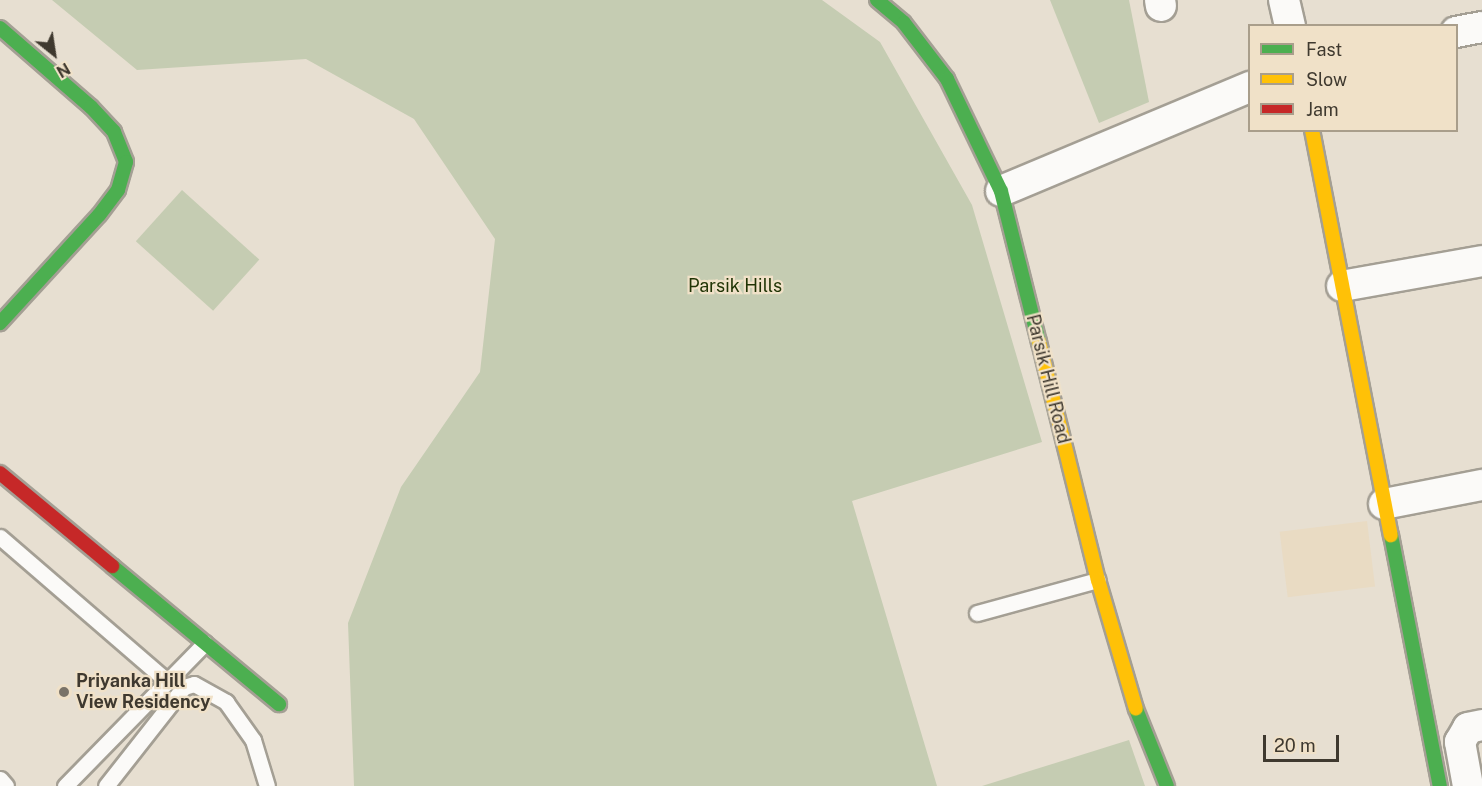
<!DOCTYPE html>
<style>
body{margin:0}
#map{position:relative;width:1482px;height:786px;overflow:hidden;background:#e7dfd1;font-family:"Public Sans",sans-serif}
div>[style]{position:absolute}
.built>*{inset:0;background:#e9dbc3;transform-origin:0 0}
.green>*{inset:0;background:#c5ccb2;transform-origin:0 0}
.roads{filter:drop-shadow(2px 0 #a49f94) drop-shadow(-2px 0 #a49f94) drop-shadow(0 2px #a49f94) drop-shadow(0 -2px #a49f94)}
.lane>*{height:15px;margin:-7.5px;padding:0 7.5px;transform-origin:7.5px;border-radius:7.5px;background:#fbfaf8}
.street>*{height:30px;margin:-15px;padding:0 15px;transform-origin:15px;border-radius:15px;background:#fbfaf8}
.fast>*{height:14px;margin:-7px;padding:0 7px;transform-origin:7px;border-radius:7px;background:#4caf50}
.slow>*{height:14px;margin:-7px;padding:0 7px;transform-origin:7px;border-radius:7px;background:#ffc107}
.jam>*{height:14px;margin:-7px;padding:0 7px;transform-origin:7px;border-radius:7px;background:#c62828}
.dots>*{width:16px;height:16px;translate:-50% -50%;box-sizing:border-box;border:3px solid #f0e1c8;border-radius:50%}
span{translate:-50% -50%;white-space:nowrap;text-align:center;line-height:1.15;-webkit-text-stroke:4.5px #f0e1c8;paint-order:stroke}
.park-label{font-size:18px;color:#1f3304}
.street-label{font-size:18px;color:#3f392f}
.poi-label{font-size:18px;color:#3f392f;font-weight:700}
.left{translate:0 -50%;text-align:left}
.legend{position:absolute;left:1248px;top:24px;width:210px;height:108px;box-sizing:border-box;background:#f0e1c8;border:2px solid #a99e8b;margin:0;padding:8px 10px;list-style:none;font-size:18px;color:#3f392f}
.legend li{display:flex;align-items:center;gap:12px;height:30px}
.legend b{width:30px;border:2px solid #a99e8b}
.north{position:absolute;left:24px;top:24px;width:60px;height:60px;-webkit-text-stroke:4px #f0e1c8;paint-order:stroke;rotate:150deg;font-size:16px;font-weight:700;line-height:24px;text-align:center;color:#3f392f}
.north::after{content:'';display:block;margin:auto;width:21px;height:27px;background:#3f392f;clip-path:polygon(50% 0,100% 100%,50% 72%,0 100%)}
.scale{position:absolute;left:1263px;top:735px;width:76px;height:27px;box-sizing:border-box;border:3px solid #3f392f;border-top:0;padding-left:8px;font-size:18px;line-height:21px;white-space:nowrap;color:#3f392f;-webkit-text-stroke:4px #f0e1c8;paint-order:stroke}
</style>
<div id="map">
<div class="built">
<i style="left:1367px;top:521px;width:66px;height:88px;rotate:83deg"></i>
</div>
<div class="green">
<i style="clip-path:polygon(52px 0,822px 0,880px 42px,972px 205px,1042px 442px,852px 501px,937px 786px,354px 786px,348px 623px,401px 487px,480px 372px,495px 239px,414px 119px,306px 59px,137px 70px)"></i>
<i style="clip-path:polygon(1050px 0,1129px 0,1149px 102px,1099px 123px)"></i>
<i style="left:182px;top:190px;width:104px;height:69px;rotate:42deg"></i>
<i style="clip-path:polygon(1129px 740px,1145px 786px,982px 786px)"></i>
</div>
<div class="roads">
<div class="lane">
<i style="left:0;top:537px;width:222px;rotate:40.8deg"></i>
<i style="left:977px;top:613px;width:125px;rotate:-15.3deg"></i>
<i style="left:0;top:779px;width:9px;rotate:49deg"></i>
<i style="left:65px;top:786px;width:200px;rotate:-45.6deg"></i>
<i style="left:106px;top:786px;width:126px;rotate:-51.8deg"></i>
<i style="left:184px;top:687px;width:10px;rotate:-17deg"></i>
<i style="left:194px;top:684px;width:37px;rotate:29deg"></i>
<i style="left:226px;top:702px;width:47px;rotate:54.6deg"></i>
<i style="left:253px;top:740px;width:48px;rotate:73.1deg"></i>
</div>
<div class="street">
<i style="left:1160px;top:0;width:6px;rotate:81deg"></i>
<i style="left:1284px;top:0;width:27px;rotate:77deg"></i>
<i style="left:1456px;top:32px;width:26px;rotate:-11deg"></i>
<i style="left:1001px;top:191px;width:270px;rotate:-22.7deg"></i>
<i style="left:1342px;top:286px;width:142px;rotate:-10.1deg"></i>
<i style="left:1384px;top:504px;width:100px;rotate:-11deg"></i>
<i style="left:1468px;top:786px;width:45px;rotate:-100.3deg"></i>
<i style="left:1460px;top:742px;width:16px;rotate:-60deg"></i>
<i style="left:1468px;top:728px;width:14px;rotate:-12deg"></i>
</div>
<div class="fast">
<i style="left:877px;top:0;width:35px;rotate:40deg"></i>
<i style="left:904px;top:23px;width:71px;rotate:52.5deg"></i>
<i style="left:947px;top:79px;width:124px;rotate:64.3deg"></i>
<i style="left:1001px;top:191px;width:156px;rotate:75.9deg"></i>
<i style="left:0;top:28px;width:121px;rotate:41deg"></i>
<i style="left:91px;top:107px;width:34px;rotate:47deg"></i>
<i style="left:114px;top:132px;width:32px;rotate:68deg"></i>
<i style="left:126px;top:162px;width:29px;rotate:106deg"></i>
<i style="left:118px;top:190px;width:31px;rotate:127deg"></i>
<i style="left:99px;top:215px;width:147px;rotate:132.5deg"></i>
<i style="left:1391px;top:535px;width:256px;rotate:79deg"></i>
<i style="left:112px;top:566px;width:217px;rotate:39.6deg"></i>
<i style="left:1136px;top:709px;width:83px;rotate:68.1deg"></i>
</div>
<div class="slow">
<i style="left:1312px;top:130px;width:413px;rotate:79deg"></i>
<i style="left:1039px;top:342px;width:245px;rotate:76.1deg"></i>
<i style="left:1098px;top:580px;width:134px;rotate:73.6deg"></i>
</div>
<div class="jam">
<i style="left:0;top:473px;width:146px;rotate:39.7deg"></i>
</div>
</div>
<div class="dots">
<i style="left:64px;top:692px;background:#7a7368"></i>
</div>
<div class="park-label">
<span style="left:735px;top:286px">Parsik Hills</span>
</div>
<div class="street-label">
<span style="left:1048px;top:379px;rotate:76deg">Parsik Hill Road</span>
</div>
<div class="poi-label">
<span class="left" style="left:76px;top:692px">Priyanka Hill<br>View Residency</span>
</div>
<ul class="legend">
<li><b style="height:8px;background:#4caf50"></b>Fast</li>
<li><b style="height:8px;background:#ffc107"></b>Slow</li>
<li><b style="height:8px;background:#c62828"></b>Jam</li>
</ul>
<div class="north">N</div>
<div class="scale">20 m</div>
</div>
